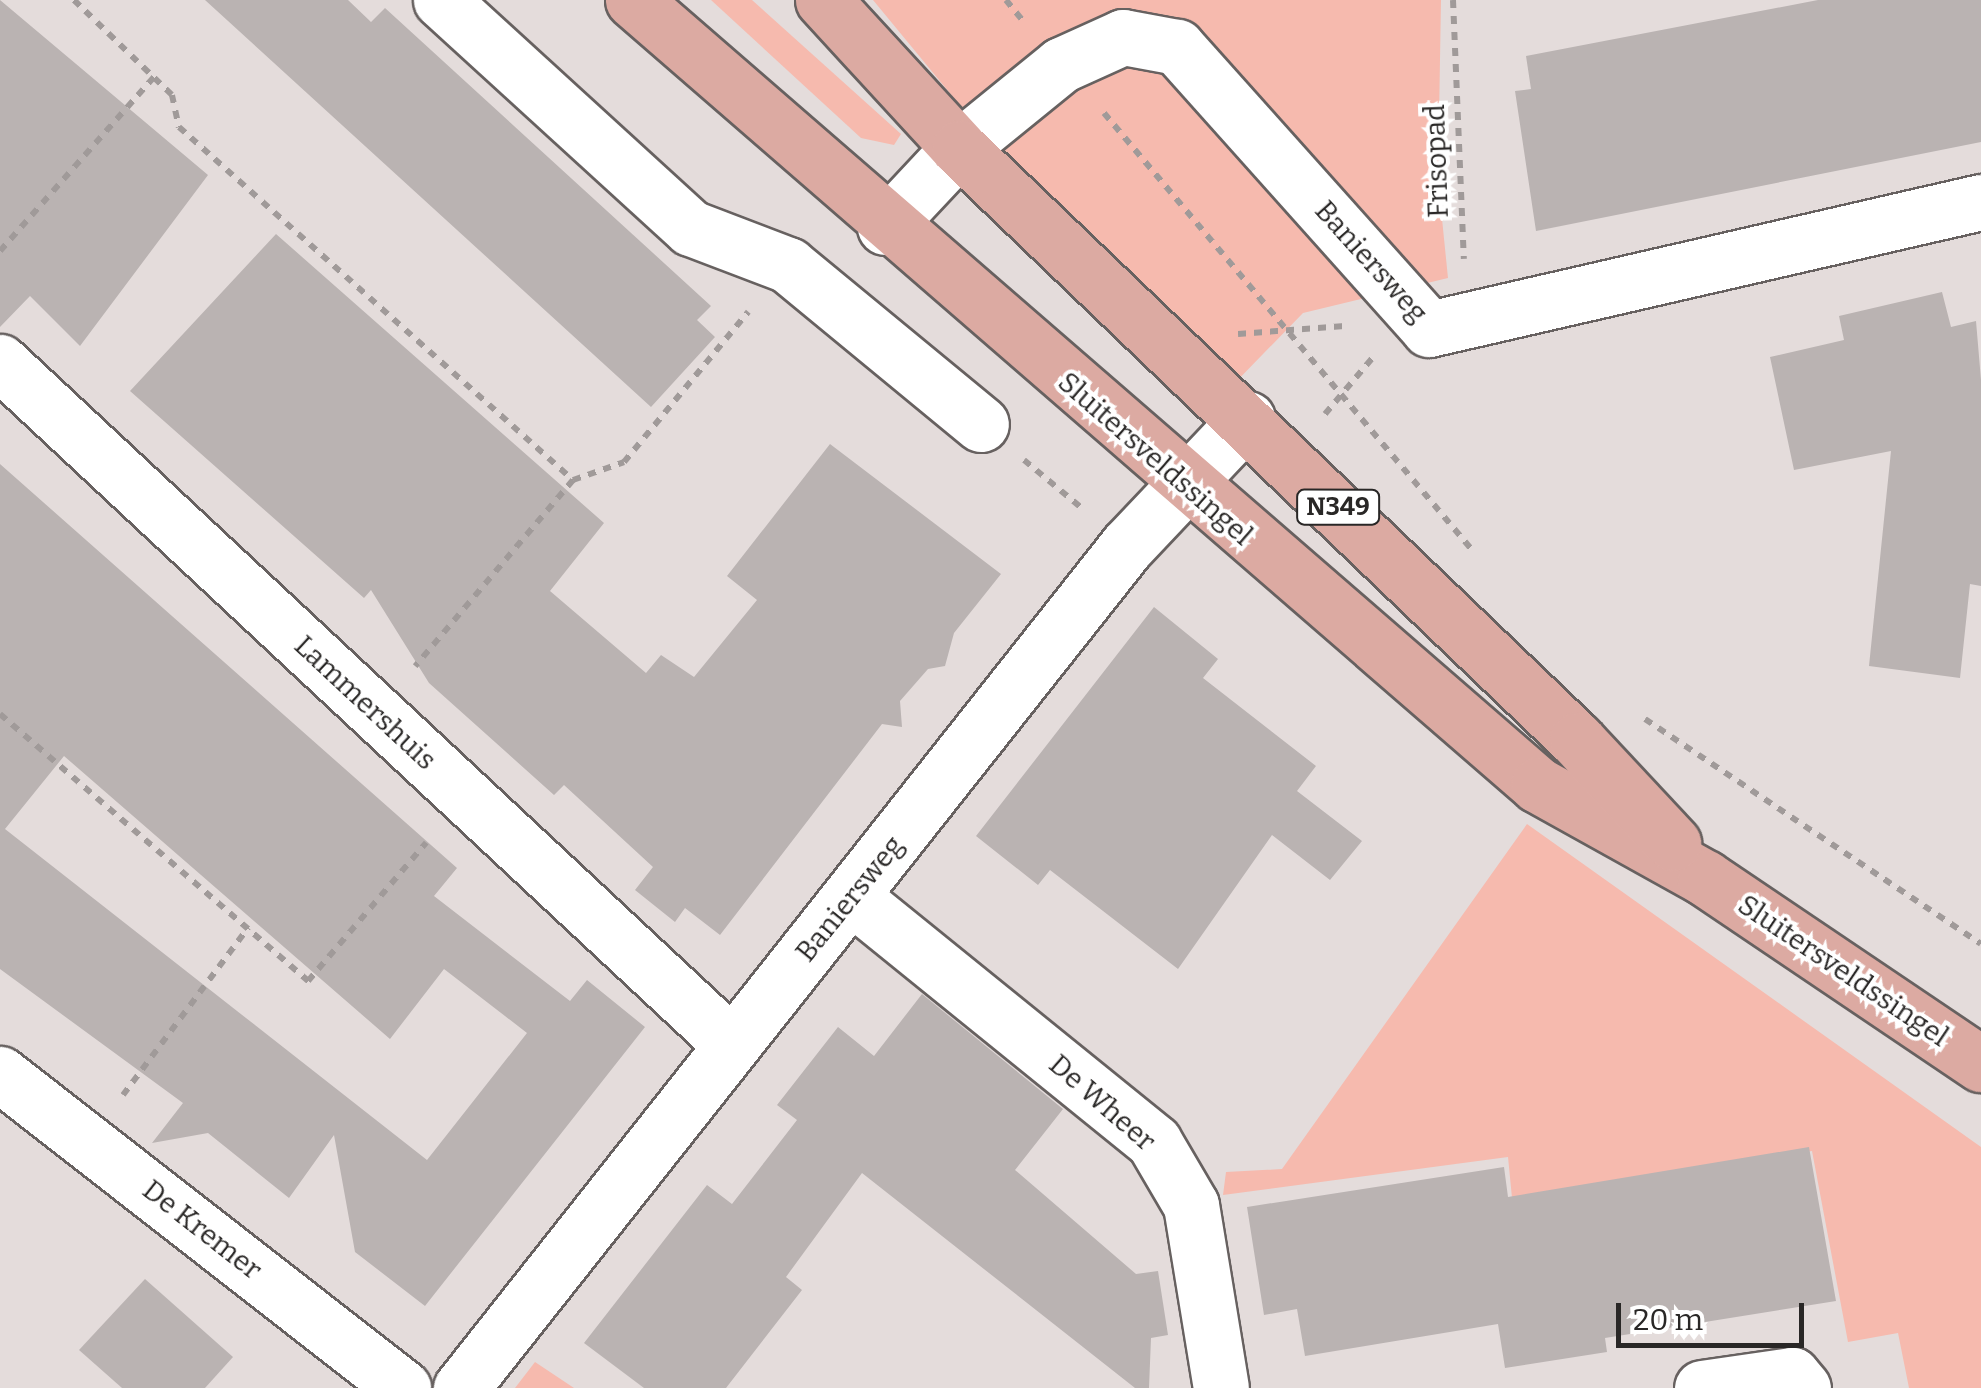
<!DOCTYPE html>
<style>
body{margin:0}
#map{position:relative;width:1981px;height:1388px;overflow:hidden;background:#e4dcdb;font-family:Bitter,serif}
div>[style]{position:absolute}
.green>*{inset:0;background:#f6baae}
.building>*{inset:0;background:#bab3b2}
.path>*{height:6px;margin-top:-3px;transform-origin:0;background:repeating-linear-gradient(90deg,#a09a99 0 8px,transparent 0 16px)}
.roads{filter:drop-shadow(2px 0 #676160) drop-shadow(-2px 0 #676160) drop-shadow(0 2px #676160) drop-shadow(0 -2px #676160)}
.minor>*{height:55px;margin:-27.5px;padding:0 27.5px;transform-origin:27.5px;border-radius:27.5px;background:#fff}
.major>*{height:55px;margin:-27.5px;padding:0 27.5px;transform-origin:27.5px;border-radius:27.5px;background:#dcaaa2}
span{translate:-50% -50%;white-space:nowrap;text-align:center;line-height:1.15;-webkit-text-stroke:8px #fff;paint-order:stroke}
.shield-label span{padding:2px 8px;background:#fff;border:2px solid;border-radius:8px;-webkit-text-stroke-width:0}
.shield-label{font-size:25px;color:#292726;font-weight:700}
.street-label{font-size:28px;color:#292726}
.scale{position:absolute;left:1616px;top:1303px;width:188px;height:45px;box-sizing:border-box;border:5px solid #292726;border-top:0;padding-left:12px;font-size:30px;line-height:35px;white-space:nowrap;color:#292726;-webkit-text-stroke:8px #fff;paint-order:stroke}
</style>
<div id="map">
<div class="green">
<i style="clip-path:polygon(711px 0,752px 0,901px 134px,894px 145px,861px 138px)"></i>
<i style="clip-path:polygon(873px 0,1441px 0,1438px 179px,1448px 278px,1303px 313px,1229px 389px,1075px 245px)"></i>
<i style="clip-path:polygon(1527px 824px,1981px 1147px,1981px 1388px,1909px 1388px,1898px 1333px,1848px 1342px,1812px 1151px,1512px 1198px,1508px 1157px,1223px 1195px,1226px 1172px,1282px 1169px)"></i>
<i style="clip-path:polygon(535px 1362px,574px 1388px,515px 1388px)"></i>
</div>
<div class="building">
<i style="clip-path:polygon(0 0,208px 175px,80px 346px,30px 296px,0 327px)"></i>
<i style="clip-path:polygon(205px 0,348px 0,371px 22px,385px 8px,711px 306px,697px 320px,715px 337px,651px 407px)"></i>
<i style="clip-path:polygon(1818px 0,1981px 0,1981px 142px,1536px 231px,1515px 91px,1531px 89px,1526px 56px)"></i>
<i style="clip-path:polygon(276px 234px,604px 523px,550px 591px,646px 673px,661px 655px,694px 677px,757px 600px,727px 576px,830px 444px,1001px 574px,954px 633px,945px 666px,928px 669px,900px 701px,902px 727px,882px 724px,720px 935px,685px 908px,675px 922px,635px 890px,653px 867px,564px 785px,554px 795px,429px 683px,371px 590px,364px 598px,130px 391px)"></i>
<i style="clip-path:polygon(1942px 292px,1951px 327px,1976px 321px,1981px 380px,1981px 586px,1970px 584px,1960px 678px,1869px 666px,1891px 451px,1794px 470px,1770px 357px,1844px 340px,1839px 316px)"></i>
<i style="clip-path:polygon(evenodd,0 464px,457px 868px,434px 896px,570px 1001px,587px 980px,645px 1027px,425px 1306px,355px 1252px,334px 1135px,289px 1198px,208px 1133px,152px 1143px,183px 1103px,0 969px,0 464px,64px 756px,390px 1039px,444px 969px,527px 1033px,427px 1160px,5px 829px,64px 756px)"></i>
<i style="clip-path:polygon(1154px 607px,1218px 659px,1203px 678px,1316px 766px,1297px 791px,1362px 841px,1330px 880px,1272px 835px,1178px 969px,1050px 870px,1038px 885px,976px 836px)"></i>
<i style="clip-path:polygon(922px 994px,1063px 1109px,1015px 1170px,1136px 1274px,1158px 1271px,1168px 1335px,1151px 1338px,1149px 1388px,1135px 1388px,862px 1173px,786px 1277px,802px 1290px,726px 1388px,644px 1388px,584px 1343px,707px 1185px,732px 1204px,797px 1120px,777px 1105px,838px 1027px,874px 1056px)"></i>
<i style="clip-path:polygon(1809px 1147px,1836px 1301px,1605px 1338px,1607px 1352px,1505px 1368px,1498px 1324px,1305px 1356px,1297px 1309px,1264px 1315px,1247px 1207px,1504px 1167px,1508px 1197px)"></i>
<i style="clip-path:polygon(145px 1279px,233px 1357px,205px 1388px,122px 1388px,79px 1350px)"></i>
</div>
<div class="path">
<i style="left:74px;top:0;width:136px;rotate:44.1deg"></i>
<i style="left:172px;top:95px;width:33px;rotate:78deg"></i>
<i style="left:179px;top:127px;width:529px;rotate:41.86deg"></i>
<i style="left:573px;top:480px;width:244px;rotate:130.3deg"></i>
<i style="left:1006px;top:0;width:27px;rotate:51deg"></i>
<i style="left:1453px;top:0;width:259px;rotate:87.6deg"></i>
<i style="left:1104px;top:113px;width:573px;rotate:49.89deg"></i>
<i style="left:0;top:251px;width:234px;rotate:-48.5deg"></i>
<i style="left:1238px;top:334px;width:107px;rotate:-4.3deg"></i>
<i style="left:1325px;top:414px;width:76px;rotate:-49.8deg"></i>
<i style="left:1024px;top:460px;width:78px;rotate:39.8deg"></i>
<i style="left:573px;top:480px;width:54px;rotate:-19.4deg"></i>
<i style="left:624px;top:462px;width:195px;rotate:-50.4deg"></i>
<i style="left:0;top:714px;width:408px;rotate:40.9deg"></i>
<i style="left:308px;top:981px;width:182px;rotate:-49.5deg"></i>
<i style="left:1645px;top:719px;width:404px;rotate:33.8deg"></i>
<i style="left:123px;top:1095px;width:209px;rotate:-53.2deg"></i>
</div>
<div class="roads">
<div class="minor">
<i style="left:441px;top:0;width:338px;rotate:42.4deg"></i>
<i style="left:691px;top:228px;width:104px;rotate:20.9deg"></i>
<i style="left:788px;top:265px;width:250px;rotate:39.5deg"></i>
<i style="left:885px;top:227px;width:108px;rotate:-46.9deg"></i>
<i style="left:959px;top:148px;width:132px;rotate:-39.1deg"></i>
<i style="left:1061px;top:65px;width:68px;rotate:-24.3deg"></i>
<i style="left:1123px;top:37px;width:55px;rotate:10.5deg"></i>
<i style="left:1177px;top:47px;width:378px;rotate:48.2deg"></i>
<i style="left:1429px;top:329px;width:566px;rotate:-12.96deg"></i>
<i style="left:0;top:362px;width:1000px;rotate:43.01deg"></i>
<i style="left:853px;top:898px;width:387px;rotate:39deg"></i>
<i style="left:1154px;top:1142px;width:73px;rotate:59.6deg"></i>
<i style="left:1191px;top:1205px;width:185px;rotate:80.7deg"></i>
<i style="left:0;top:1074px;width:511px;rotate:37.92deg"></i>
<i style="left:461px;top:1388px;width:1074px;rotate:-51.66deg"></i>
<i style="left:1127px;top:546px;width:175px;rotate:-46.6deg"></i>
<i style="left:1702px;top:1388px;width:91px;rotate:-8.2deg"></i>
<i style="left:1792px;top:1375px;width:17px;rotate:50deg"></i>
</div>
<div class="major">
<i style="left:633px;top:0;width:1198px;rotate:40.94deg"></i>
<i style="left:1538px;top:785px;width:191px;rotate:29.1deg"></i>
<i style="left:1705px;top:878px;width:333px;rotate:34deg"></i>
<i style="left:823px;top:0;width:201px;rotate:47.4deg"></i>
<i style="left:959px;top:148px;width:856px;rotate:43.77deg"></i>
<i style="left:1577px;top:740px;width:141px;rotate:47deg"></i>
</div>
</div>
<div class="shield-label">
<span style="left:1338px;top:507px">N349</span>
</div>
<div class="street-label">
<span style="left:1437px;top:161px;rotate:-92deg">Frisopad</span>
<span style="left:1371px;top:262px;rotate:48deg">Baniersweg</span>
<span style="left:1155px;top:459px;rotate:41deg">Sluitersveldssingel</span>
<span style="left:365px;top:703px;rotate:43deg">Lammershuis</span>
<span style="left:850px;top:899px;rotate:-51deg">Baniersweg</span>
<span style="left:1843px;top:971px;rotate:34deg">Sluitersveldssingel</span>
<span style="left:1102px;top:1103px;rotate:41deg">De Wheer</span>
<span style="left:202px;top:1230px;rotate:38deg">De Kremer</span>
</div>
<div class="scale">20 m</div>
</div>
